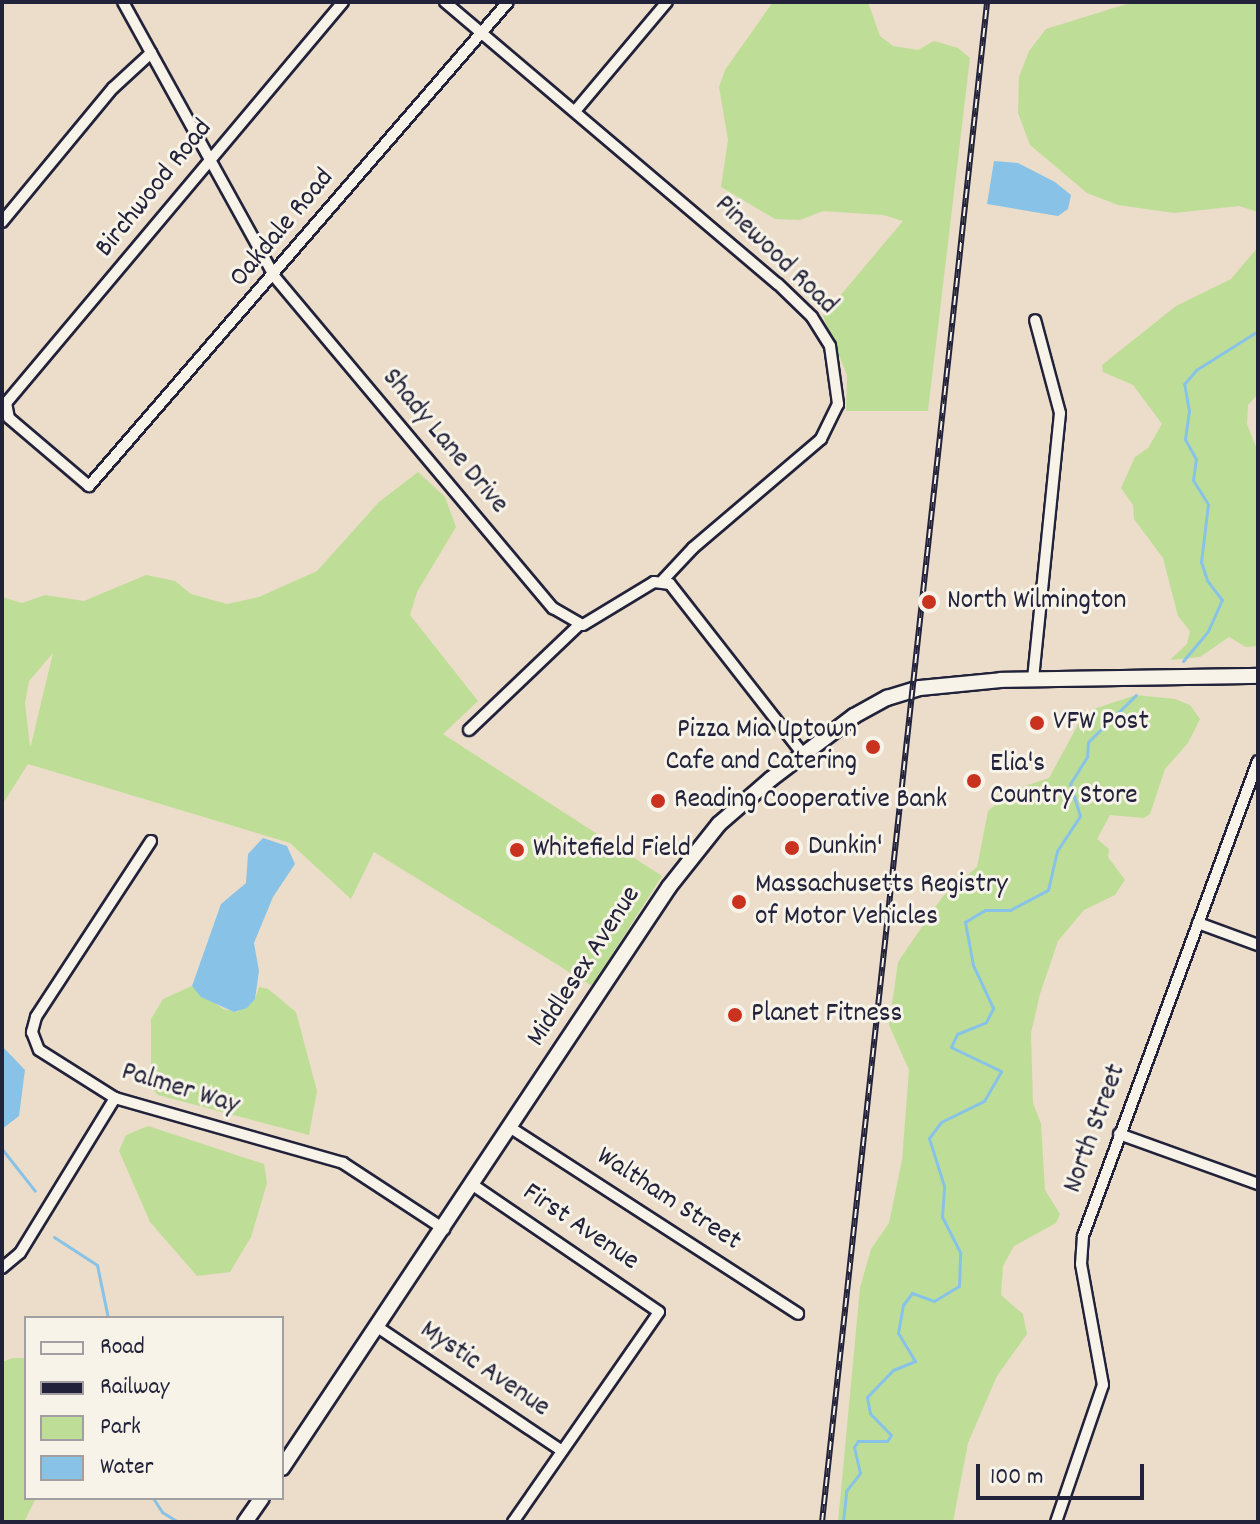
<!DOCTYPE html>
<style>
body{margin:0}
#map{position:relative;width:1260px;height:1524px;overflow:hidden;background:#ebddc9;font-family:Dekko,sans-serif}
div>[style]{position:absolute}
.green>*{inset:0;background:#bede97}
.water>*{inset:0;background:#88c3e7}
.stream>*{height:3px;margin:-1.5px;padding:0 1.5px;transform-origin:1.5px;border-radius:1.5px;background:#88c3e7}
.roads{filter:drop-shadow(2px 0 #22223b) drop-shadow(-2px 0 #22223b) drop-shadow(0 2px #22223b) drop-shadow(0 -2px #22223b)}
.minor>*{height:10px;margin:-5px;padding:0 5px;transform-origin:5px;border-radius:5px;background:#f7f3e8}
.secondary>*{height:14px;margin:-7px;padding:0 7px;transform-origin:7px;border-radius:7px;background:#f7f3e8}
.rail>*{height:6px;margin-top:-3px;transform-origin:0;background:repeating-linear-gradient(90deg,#f7f3e8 0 9px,#22223b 0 18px);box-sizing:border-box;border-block:2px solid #22223b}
.dots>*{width:22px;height:22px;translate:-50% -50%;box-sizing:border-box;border:4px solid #f7f3e8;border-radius:50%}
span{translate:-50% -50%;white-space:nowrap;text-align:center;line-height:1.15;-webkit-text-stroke:6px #f7f3e8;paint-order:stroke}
.street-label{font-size:28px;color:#22223b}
.poi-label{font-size:28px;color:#22223b}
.left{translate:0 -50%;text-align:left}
.right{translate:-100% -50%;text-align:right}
.frame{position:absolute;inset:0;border:4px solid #22223b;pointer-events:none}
.legend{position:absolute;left:24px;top:1316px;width:260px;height:184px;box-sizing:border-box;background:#f7f3e8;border:2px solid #a29fa3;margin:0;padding:10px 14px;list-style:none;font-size:24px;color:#22223b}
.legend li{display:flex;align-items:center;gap:16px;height:40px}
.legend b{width:40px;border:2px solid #a29fa3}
.scale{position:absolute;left:976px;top:1464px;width:168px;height:36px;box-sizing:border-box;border:4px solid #22223b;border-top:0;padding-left:10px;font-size:24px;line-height:28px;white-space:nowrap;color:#22223b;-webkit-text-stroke:6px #f7f3e8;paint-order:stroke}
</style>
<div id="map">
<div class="green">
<i style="clip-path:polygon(773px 2px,868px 2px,880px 36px,893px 46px,918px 50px,934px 41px,958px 48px,970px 58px,928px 411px,846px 411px,847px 375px,823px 316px,903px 221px,883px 215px,823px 211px,800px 220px,775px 219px,721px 187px,728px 140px,719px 87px,725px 70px)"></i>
<i style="clip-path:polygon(1133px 2px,1258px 2px,1258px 212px,1239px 206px,1174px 213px,1118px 205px,1087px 193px,1030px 145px,1018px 113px,1019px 77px,1029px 51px,1046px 29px)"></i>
<i style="clip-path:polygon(1258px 247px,1258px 394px,1248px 405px,1247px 424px,1258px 452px,1258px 646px,1246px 647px,1229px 637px,1200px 657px,1170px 660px,1187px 644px,1190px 631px,1178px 616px,1163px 558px,1134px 519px,1133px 505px,1121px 488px,1135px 457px,1148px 448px,1162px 424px,1133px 385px,1103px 372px,1102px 365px,1176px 306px,1231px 279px)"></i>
<i style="clip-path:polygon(evenodd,418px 472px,445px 497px,456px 527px,417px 592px,410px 615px,478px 701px,443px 734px,662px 876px,592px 986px,374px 852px,351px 899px,290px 843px,28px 764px,2px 805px,2px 597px,22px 603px,45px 595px,84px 601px,146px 575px,175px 581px,191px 594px,227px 604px,259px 597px,317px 571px,379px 502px,418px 472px,53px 653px,31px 745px,30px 746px,25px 703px,29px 681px,53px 653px)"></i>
<i style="clip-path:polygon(1136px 695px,1175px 699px,1190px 705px,1200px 719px,1188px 743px,1165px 769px,1150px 814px,1144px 818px,1110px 815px,1097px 839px,1109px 849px,1108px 857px,1125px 880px,1115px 895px,1084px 910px,1058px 941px,1040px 994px,1031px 1033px,1033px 1103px,1041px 1124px,1045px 1190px,1060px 1214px,1056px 1223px,1014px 1246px,1003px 1266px,1001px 1295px,1023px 1314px,1027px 1334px,997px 1376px,968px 1443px,953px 1522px,838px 1522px,860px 1288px,871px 1249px,889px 1223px,902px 1160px,909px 1070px,889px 1025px,898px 962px,943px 896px,977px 867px,988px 811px,1013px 790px,1049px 778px,1080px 721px,1094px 709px)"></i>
<i style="clip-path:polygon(192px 986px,223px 1009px,237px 1012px,255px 999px,259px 987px,268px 989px,296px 1012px,317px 1091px,309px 1135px,158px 1095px,151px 1087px,151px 1019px,163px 999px)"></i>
<i style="clip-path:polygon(148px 1126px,264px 1164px,267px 1183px,251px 1237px,230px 1272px,197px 1276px,150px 1222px,119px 1151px,126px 1135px)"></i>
<i style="clip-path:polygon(13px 1358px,26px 1358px,26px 1498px,36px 1498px,24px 1522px,2px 1522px,2px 1362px)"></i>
</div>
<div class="water">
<i style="clip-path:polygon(994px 161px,1018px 163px,1055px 182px,1071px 195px,1068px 209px,1058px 216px,987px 204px)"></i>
<i style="clip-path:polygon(263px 838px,287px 846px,295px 864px,273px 897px,254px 943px,259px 971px,255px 999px,247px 1008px,234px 1012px,201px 997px,192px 986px,221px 904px,246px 883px,248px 854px)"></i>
<i style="clip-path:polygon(2px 1046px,25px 1070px,19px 1116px,2px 1129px)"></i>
</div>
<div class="stream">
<i style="left:1258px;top:185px;width:7px;rotate:90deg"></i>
<i style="left:1183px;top:661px;width:39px;rotate:-50deg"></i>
<i style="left:1208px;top:631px;width:34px;rotate:-66deg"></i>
<i style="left:1222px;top:600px;width:25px;rotate:-127deg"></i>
<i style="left:1207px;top:580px;width:19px;rotate:-108deg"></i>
<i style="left:1201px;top:562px;width:58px;rotate:-83.1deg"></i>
<i style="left:1208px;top:504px;width:28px;rotate:-122deg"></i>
<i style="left:1193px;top:480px;width:21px;rotate:-82deg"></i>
<i style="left:1196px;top:459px;width:23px;rotate:-119deg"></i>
<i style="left:1185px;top:439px;width:28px;rotate:-82deg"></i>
<i style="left:1189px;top:411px;width:27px;rotate:-100deg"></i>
<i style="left:1184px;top:384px;width:18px;rotate:-49deg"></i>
<i style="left:1196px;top:370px;width:73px;rotate:-32.2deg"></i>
<i style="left:2px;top:1149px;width:53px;rotate:51.8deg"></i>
<i style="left:54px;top:1237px;width:51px;rotate:33.1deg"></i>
<i style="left:97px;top:1265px;width:54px;rotate:78.3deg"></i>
<i style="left:153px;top:1498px;width:17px;rotate:57deg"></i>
<i style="left:162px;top:1512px;width:19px;rotate:32deg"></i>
<i style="left:843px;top:1522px;width:31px;rotate:-84deg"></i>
<i style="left:846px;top:1491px;width:23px;rotate:-52deg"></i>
<i style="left:860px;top:1473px;width:27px;rotate:-103deg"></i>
<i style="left:854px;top:1447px;width:7px;rotate:-56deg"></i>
<i style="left:858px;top:1441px;width:29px"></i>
<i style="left:887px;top:1441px;width:7px;rotate:-56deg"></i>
<i style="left:891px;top:1435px;width:30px;rotate:-134deg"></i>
<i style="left:870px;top:1413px;width:16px;rotate:-101deg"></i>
<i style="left:867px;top:1397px;width:37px;rotate:-46deg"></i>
<i style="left:893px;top:1370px;width:24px;rotate:-22deg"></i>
<i style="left:915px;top:1361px;width:33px;rotate:-121deg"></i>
<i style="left:898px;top:1333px;width:28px;rotate:-80deg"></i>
<i style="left:903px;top:1305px;width:15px;rotate:-53deg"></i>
<i style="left:912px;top:1293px;width:23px;rotate:20deg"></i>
<i style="left:934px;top:1301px;width:29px;rotate:-31deg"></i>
<i style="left:959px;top:1286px;width:34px;rotate:-88deg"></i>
<i style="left:960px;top:1252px;width:39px;rotate:-117deg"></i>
<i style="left:942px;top:1217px;width:31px;rotate:-86deg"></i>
<i style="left:944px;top:1186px;width:50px;rotate:-107.4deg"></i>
<i style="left:929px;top:1138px;width:20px;rotate:-53deg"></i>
<i style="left:941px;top:1122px;width:48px;rotate:-26deg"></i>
<i style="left:984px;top:1101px;width:34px;rotate:-60deg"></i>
<i style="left:1001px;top:1071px;width:55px;rotate:-154.4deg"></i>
<i style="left:951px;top:1047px;width:14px;rotate:-65deg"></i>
<i style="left:957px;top:1034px;width:31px;rotate:-22deg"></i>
<i style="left:986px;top:1022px;width:16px;rotate:-63deg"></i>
<i style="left:993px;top:1008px;width:47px;rotate:-114.9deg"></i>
<i style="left:973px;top:965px;width:44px;rotate:-100.5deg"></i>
<i style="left:965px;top:922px;width:23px;rotate:-31deg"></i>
<i style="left:985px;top:910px;width:25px"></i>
<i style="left:1010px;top:910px;width:43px;rotate:-27.8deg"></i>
<i style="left:1048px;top:890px;width:40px;rotate:-77deg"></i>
<i style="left:1057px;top:851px;width:42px;rotate:-56.7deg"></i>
<i style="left:1080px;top:816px;width:34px;rotate:-107deg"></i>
<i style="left:1070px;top:784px;width:32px;rotate:-58deg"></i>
<i style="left:1087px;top:757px;width:15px;rotate:-86deg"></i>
<i style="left:1088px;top:742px;width:67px;rotate:-44.4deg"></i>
</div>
<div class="roads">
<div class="minor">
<i style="left:123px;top:2px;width:313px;rotate:61.1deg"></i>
<i style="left:274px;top:276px;width:434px;rotate:50deg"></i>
<i style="left:553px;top:608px;width:34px;rotate:30deg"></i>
<i style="left:583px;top:625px;width:83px;rotate:-31.2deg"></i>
<i style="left:654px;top:582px;width:16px;rotate:7deg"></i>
<i style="left:670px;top:584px;width:216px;rotate:52deg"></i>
<i style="left:343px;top:2px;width:524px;rotate:130.04deg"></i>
<i style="left:6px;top:403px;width:15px;rotate:79deg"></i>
<i style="left:9px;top:418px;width:105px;rotate:40.4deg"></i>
<i style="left:89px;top:486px;width:640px;rotate:-49.12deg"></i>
<i style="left:445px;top:2px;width:436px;rotate:40.3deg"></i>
<i style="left:778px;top:284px;width:47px;rotate:44.1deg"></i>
<i style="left:812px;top:317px;width:34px;rotate:58deg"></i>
<i style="left:830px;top:346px;width:59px;rotate:82.1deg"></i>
<i style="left:838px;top:404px;width:39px;rotate:116deg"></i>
<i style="left:821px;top:439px;width:168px;rotate:139.6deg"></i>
<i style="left:693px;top:548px;width:45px;rotate:133.2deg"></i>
<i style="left:576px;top:110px;width:141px;rotate:-49.9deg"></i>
<i style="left:2px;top:222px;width:174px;rotate:-50.4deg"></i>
<i style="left:113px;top:88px;width:52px;rotate:-42.6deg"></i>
<i style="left:1033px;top:679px;width:267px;rotate:-84.2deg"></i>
<i style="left:1060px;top:413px;width:96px;rotate:-105deg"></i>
<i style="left:469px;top:730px;width:152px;rotate:-43.7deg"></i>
<i style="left:151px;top:841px;width:210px;rotate:123.2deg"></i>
<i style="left:36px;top:1017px;width:16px;rotate:105deg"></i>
<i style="left:32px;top:1032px;width:19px;rotate:69deg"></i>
<i style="left:39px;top:1050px;width:90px;rotate:32.3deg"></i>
<i style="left:115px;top:1098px;width:237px;rotate:15.9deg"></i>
<i style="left:343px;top:1163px;width:121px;rotate:33.2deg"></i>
<i style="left:1198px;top:923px;width:64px;rotate:20.1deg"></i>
<i style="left:511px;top:1128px;width:342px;rotate:32.9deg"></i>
<i style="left:1119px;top:1134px;width:148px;rotate:19.8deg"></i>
<i style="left:473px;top:1185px;width:225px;rotate:34.3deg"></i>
<i style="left:659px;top:1312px;width:256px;rotate:124.8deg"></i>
<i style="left:2px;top:1268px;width:23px;rotate:-40deg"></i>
<i style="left:20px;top:1253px;width:182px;rotate:-58.5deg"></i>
<i style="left:379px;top:1328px;width:220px;rotate:33.9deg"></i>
<i style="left:1056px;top:1522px;width:145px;rotate:-71.1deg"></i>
<i style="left:1103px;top:1385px;width:123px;rotate:-100.3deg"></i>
<i style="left:1081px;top:1264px;width:28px;rotate:-86deg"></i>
<i style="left:1083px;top:1236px;width:506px;rotate:-69.78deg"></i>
</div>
<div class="secondary">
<i style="left:282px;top:1468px;width:698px;rotate:-56.33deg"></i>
<i style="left:669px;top:887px;width:80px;rotate:-51.6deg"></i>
<i style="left:719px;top:824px;width:69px;rotate:-40.9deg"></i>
<i style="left:771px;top:779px;width:104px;rotate:-37.2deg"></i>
<i style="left:854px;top:716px;width:38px;rotate:-29deg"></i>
<i style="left:887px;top:698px;width:34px;rotate:-17deg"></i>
<i style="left:920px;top:688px;width:81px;rotate:-5.6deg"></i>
<i style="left:1001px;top:680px;width:257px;rotate:-0.9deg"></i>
<i style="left:245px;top:1522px;width:29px;rotate:-55deg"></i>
</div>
</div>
<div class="rail">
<i style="left:822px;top:1522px;width:1529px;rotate:-83.8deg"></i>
</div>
<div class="dots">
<i style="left:929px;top:602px;background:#c8321e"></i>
<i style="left:1037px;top:723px;background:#c8321e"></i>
<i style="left:873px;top:747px;background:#c8321e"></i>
<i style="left:974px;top:781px;background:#c8321e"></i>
<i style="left:658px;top:801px;background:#c8321e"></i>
<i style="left:792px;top:848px;background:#c8321e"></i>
<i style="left:517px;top:850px;background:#c8321e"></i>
<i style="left:739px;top:902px;background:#c8321e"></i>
<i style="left:735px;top:1015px;background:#c8321e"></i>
</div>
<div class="street-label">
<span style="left:155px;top:189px;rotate:-51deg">Birchwood Road</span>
<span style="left:283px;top:229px;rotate:-50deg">Oakdale Road</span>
<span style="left:775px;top:256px;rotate:44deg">Pinewood Road</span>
<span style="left:444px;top:442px;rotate:50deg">Shady Lane Drive</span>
<span style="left:585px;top:967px;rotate:-57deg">Middlesex Avenue</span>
<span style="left:180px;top:1090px;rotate:17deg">Palmer Way</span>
<span style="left:1096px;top:1129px;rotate:-70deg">North Street</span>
<span style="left:668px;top:1200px;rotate:33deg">Waltham Street</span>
<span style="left:580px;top:1228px;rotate:34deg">First Avenue</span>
<span style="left:484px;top:1370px;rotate:34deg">Mystic Avenue</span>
</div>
<div class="poi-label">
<span class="left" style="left:947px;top:602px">North Wilmington</span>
<span class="left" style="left:1053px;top:723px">VFW Post</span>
<span class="right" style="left:857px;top:747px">Pizza Mia Uptown<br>Cafe and Catering</span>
<span class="left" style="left:990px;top:781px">Elia's<br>Country Store</span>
<span class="left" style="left:674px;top:801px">Reading Cooperative Bank</span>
<span class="left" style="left:808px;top:848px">Dunkin'</span>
<span class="left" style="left:533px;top:850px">Whitefield Field</span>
<span class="left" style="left:755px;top:902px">Massachusetts Registry<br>of Motor Vehicles</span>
<span class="left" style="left:751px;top:1015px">Planet Fitness</span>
</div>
<div class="frame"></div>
<ul class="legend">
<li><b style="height:10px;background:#f7f3e8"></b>Road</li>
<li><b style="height:10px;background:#22223b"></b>Railway</li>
<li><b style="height:22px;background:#bede97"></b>Park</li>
<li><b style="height:22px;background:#88c3e7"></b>Water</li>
</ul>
<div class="scale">100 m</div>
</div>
